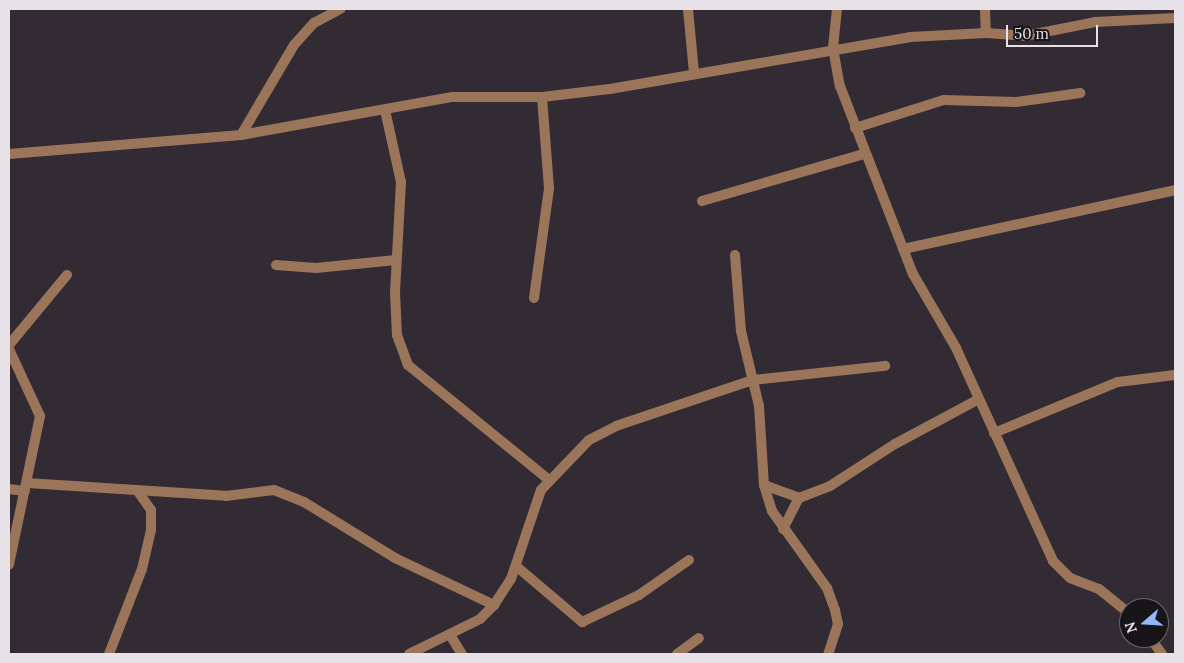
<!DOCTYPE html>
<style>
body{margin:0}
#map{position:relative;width:1184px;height:663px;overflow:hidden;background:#322b33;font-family:Lora,serif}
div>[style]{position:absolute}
.minor>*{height:10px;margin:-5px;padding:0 5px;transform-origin:5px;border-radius:5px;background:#9a755a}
span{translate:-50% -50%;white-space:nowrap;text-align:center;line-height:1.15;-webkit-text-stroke:4px #181519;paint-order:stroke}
.frame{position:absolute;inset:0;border:10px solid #e7e2e8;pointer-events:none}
.north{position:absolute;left:1119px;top:598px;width:50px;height:50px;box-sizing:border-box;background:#181519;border:1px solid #6b676c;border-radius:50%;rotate:251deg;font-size:14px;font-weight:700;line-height:20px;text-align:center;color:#e7e2e8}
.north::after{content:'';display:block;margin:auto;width:18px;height:22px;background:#92b7fd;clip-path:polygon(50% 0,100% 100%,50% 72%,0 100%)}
.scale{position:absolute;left:1006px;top:25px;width:92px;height:22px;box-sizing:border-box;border:2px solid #e7e2e8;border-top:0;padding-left:6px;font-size:15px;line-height:18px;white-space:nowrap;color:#e7e2e8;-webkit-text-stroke:4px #181519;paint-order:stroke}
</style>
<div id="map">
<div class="minor">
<i style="left:688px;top:9px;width:64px;rotate:84.6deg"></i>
<i style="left:837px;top:9px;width:39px;rotate:96deg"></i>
<i style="left:833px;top:48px;width:39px;rotate:80deg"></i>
<i style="left:840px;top:86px;width:202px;rotate:68.8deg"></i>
<i style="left:913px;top:274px;width:86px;rotate:59.8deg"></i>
<i style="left:956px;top:348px;width:234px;rotate:65.5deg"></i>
<i style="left:1053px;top:561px;width:24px;rotate:45deg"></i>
<i style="left:1070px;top:578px;width:31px;rotate:21deg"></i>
<i style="left:1099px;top:589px;width:38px;rotate:39deg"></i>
<i style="left:985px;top:9px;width:24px;rotate:88deg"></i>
<i style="left:385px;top:110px;width:74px;rotate:77.5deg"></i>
<i style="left:401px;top:182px;width:111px;rotate:93.1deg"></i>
<i style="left:395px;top:293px;width:42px;rotate:87.3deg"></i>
<i style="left:397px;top:335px;width:32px;rotate:70deg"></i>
<i style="left:408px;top:365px;width:183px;rotate:39.2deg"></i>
<i style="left:855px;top:128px;width:93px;rotate:-17.5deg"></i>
<i style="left:944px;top:100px;width:72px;rotate:1.6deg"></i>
<i style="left:1016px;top:102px;width:65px;rotate:-8deg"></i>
<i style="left:241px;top:135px;width:104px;rotate:-59.5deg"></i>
<i style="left:294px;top:45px;width:30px;rotate:-48deg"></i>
<i style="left:314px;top:23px;width:30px;rotate:-28deg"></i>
<i style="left:9px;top:154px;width:233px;rotate:-4.7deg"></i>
<i style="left:241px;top:135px;width:215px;rotate:-10.2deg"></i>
<i style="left:453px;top:97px;width:89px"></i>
<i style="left:542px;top:97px;width:68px;rotate:-6.7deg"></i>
<i style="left:610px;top:89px;width:304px;rotate:-9.8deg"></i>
<i style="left:910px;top:37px;width:76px;rotate:-3deg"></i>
<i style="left:986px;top:33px;width:39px;rotate:4deg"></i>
<i style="left:1025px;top:36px;width:71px;rotate:-11.3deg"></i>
<i style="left:1095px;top:22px;width:80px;rotate:-2.9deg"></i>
<i style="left:702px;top:201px;width:169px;rotate:-16.2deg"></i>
<i style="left:903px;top:249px;width:278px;rotate:-12.2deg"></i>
<i style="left:735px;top:255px;width:76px;rotate:85.5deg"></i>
<i style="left:741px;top:331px;width:77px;rotate:76.5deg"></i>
<i style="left:759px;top:406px;width:79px;rotate:86.4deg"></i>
<i style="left:764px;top:485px;width:27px;rotate:73deg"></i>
<i style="left:772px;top:511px;width:95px;rotate:54.5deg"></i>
<i style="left:827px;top:588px;width:23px;rotate:70deg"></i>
<i style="left:835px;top:610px;width:14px;rotate:78deg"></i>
<i style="left:838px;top:624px;width:32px;rotate:108deg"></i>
<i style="left:276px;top:265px;width:40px;rotate:4.3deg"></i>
<i style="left:316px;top:268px;width:80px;rotate:-5.7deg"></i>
<i style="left:534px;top:298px;width:111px;rotate:-82.2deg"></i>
<i style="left:549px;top:188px;width:91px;rotate:-94.4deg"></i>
<i style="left:9px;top:345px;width:91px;rotate:-50.4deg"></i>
<i style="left:9px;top:349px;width:74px;rotate:65.2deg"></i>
<i style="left:40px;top:416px;width:152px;rotate:101.8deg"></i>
<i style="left:994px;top:433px;width:134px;rotate:-22.4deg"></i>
<i style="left:1118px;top:382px;width:57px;rotate:-7deg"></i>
<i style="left:27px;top:483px;width:199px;rotate:3.7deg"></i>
<i style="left:226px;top:496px;width:48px;rotate:-7.1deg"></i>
<i style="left:274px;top:490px;width:32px;rotate:22deg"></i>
<i style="left:304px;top:502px;width:107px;rotate:31.6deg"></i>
<i style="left:395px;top:558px;width:110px;rotate:25.4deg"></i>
<i style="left:764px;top:485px;width:37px;rotate:20deg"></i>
<i style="left:9px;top:489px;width:16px;rotate:7deg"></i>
<i style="left:783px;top:529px;width:35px;rotate:-63deg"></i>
<i style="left:799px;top:498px;width:33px;rotate:-21deg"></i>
<i style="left:830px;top:486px;width:77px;rotate:-32.9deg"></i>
<i style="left:895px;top:444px;width:95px;rotate:-28.2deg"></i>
<i style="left:516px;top:566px;width:87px;rotate:40.3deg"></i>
<i style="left:582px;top:622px;width:63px;rotate:-25.3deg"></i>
<i style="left:639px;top:595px;width:61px;rotate:-35deg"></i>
<i style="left:450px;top:635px;width:22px;rotate:58deg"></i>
<i style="left:1150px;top:638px;width:20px;rotate:53deg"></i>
<i style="left:109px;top:654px;width:91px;rotate:-68.8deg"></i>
<i style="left:142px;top:569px;width:40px;rotate:-77deg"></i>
<i style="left:151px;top:530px;width:20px;rotate:-90deg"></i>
<i style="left:151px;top:510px;width:21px;rotate:-125deg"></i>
<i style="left:409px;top:654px;width:79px;rotate:-26.2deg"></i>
<i style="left:480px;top:619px;width:20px;rotate:-45deg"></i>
<i style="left:494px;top:605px;width:31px;rotate:-57deg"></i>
<i style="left:511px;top:579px;width:94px;rotate:-71.4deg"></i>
<i style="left:541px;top:490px;width:69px;rotate:-46.2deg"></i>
<i style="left:589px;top:440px;width:30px;rotate:-27deg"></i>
<i style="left:616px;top:426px;width:145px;rotate:-18.6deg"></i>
<i style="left:753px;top:380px;width:133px;rotate:-6.1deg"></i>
<i style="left:677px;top:654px;width:27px;rotate:-36deg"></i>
</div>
<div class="frame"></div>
<div class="north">N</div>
<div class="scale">50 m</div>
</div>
